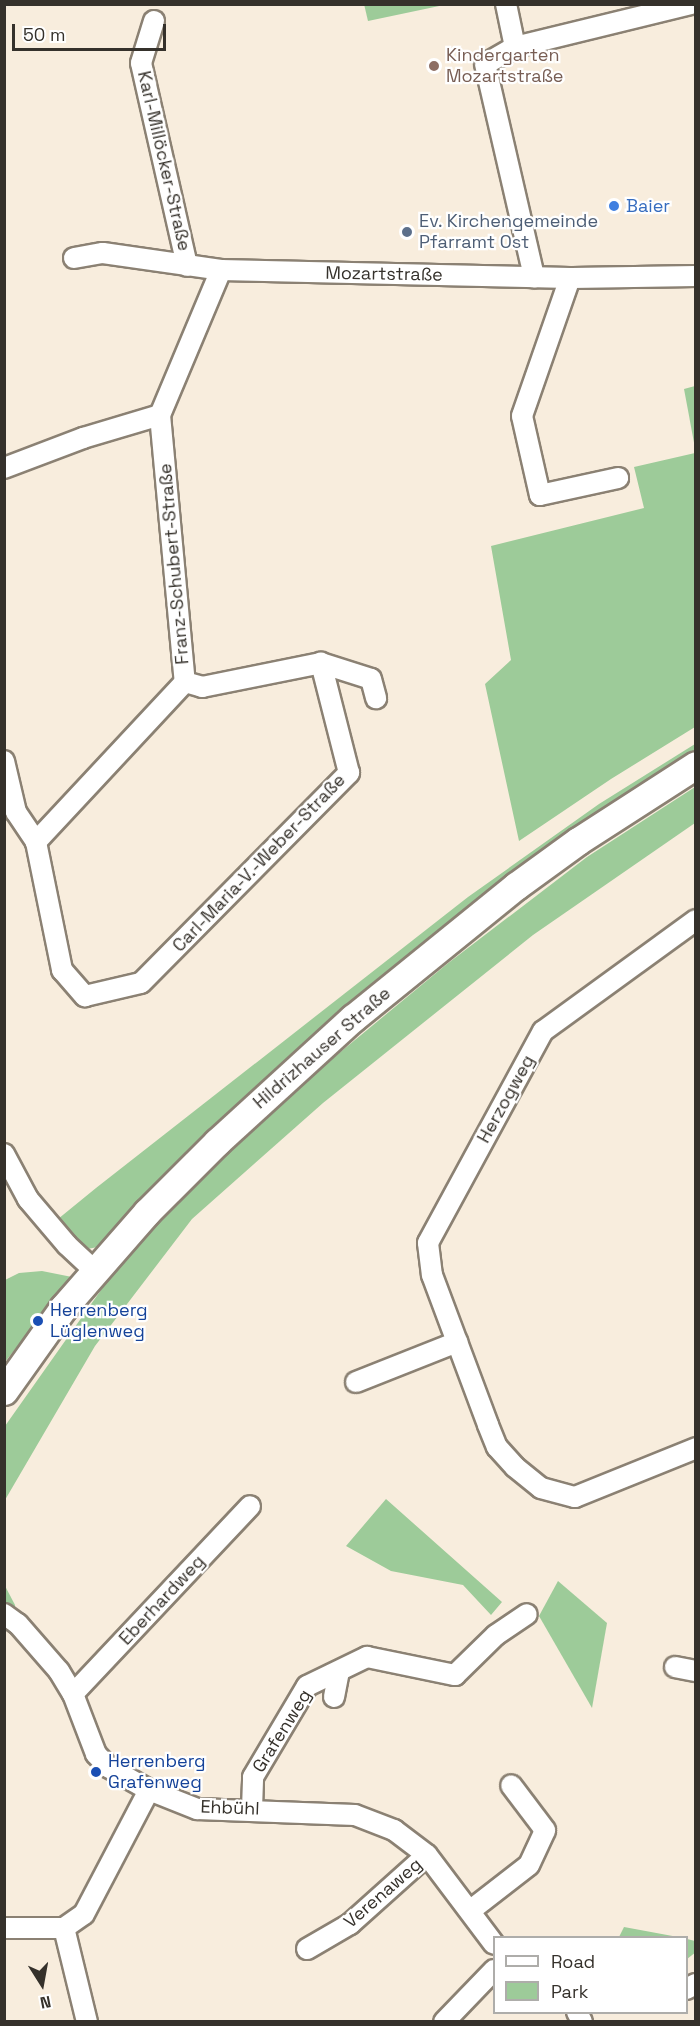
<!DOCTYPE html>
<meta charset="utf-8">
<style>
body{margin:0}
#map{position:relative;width:700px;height:2026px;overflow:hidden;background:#f8eddd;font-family:"Space Grotesk",sans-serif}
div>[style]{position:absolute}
.green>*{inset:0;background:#9dcb99}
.roads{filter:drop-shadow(2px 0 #8b8173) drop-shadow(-2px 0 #8b8173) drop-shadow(0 2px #8b8173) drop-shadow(0 -2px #8b8173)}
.minor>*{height:20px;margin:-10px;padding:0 10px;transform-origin:10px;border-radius:10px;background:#fff}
.secondary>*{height:27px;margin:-13.5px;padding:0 13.5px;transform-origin:13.5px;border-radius:13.5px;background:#fff}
.dots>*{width:16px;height:16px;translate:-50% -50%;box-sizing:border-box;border:3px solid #fff;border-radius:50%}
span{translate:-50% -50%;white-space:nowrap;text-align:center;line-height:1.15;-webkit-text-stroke:4.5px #fff;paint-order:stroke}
.education-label{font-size:18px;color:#785e54}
.left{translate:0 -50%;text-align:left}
.street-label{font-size:18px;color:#35312b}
.shop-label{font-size:18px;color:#366cbe}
.service-label{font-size:18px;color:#4e5e75}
.transit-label{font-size:18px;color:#164399}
.frame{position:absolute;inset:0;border:6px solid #35312b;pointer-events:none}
.legend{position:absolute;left:493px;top:1936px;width:195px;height:78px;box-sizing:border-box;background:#fff;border:2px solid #aeadaa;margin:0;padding:8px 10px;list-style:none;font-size:18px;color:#35312b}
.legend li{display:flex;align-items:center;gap:12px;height:30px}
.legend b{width:30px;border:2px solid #aeadaa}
.north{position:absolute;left:12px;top:1954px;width:60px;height:60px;-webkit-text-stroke:4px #fff;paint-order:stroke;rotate:169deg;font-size:16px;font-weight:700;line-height:24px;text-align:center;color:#35312b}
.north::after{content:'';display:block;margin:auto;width:21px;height:27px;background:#35312b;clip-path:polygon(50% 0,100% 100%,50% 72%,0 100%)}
.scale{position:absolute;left:12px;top:24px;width:154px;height:27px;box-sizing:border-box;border:3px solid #35312b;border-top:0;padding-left:8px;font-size:18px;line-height:21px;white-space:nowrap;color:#35312b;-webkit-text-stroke:4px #fff;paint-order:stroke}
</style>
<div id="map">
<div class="green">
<i style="clip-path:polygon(364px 4px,444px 4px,444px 5px,368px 21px)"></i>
<i style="clip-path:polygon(695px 386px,696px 386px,695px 448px,684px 389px)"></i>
<i style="clip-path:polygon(695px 453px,695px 727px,611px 779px,519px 841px,485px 684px,511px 660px,491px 546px,644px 508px,634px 467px)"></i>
<i style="clip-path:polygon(695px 744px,695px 755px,626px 798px,98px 1247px,87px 1249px,72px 1243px,55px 1227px,58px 1219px,96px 1188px,468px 897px,599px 804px)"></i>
<i style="clip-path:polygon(695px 787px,695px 823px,533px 935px,323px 1103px,192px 1219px,95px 1346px,5px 1500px,5px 1426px,118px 1266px,160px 1221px,227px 1153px,315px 1073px,447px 964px,587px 857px)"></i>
<i style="clip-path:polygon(42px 1271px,72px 1277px,5px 1362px,5px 1280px,19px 1273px)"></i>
<i style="clip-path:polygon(386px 1499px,502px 1602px,491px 1615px,463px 1585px,391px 1571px,346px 1546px)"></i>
<i style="clip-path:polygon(558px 1581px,607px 1623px,592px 1708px,539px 1616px)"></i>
<i style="clip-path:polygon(4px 1584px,15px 1605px,16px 1617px,5px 1608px)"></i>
<i style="clip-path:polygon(624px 1927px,678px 1937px,619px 1937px)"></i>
<i style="clip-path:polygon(687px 1939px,695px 1941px,696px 1952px,687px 1959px)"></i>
</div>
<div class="roads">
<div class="minor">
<i style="left:506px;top:4px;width:44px;rotate:78.2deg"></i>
<i style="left:515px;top:47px;width:181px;rotate:-13.7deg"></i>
<i style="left:154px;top:21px;width:44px;rotate:107.2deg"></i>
<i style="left:141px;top:63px;width:208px;rotate:77.2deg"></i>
<i style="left:515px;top:47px;width:34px;rotate:150deg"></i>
<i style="left:485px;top:64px;width:219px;rotate:77deg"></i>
<i style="left:74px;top:258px;width:29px;rotate:-10deg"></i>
<i style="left:103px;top:253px;width:119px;rotate:8.2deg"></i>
<i style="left:221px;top:270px;width:349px;rotate:1.3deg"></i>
<i style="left:570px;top:278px;width:126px;rotate:-0.9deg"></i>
<i style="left:221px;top:270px;width:157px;rotate:112.8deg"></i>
<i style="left:160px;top:415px;width:268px;rotate:84.7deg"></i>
<i style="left:185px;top:682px;width:219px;rotate:133deg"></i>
<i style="left:36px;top:842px;width:131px;rotate:78.5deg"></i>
<i style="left:62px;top:970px;width:35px;rotate:49deg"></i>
<i style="left:85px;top:996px;width:57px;rotate:-13.1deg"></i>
<i style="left:141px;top:983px;width:296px;rotate:-45.3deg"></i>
<i style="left:349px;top:773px;width:114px;rotate:-104.3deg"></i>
<i style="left:570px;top:278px;width:146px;rotate:109.2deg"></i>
<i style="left:522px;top:416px;width:81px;rotate:77.2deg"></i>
<i style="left:540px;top:495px;width:80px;rotate:-12.3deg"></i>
<i style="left:4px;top:468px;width:85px;rotate:-20.8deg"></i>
<i style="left:83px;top:438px;width:80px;rotate:-16.6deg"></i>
<i style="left:185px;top:682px;width:18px;rotate:16deg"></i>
<i style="left:202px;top:687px;width:121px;rotate:-11.4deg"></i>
<i style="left:321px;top:663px;width:52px;rotate:17.7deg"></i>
<i style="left:371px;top:679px;width:20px;rotate:75deg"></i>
<i style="left:4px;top:761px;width:52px;rotate:76.8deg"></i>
<i style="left:16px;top:812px;width:36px;rotate:56deg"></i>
<i style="left:696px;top:920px;width:189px;rotate:144deg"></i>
<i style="left:543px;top:1031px;width:241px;rotate:118.5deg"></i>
<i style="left:428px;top:1243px;width:32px;rotate:83deg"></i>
<i style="left:432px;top:1275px;width:160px;rotate:69.5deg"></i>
<i style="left:488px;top:1425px;width:24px;rotate:68deg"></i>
<i style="left:497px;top:1447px;width:27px;rotate:48deg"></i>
<i style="left:515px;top:1467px;width:33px;rotate:39deg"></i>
<i style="left:541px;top:1488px;width:35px;rotate:15deg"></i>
<i style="left:575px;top:1497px;width:131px;rotate:-22deg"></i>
<i style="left:4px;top:1154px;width:51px;rotate:61.9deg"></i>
<i style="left:28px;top:1199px;width:60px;rotate:49.7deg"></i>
<i style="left:67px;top:1245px;width:37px;rotate:43deg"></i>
<i style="left:356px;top:1382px;width:109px;rotate:-21.6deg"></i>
<i style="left:4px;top:1614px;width:17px;rotate:36deg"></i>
<i style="left:18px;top:1624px;width:62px;rotate:48.9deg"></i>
<i style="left:59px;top:1671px;width:27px;rotate:59deg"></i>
<i style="left:73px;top:1694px;width:64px;rotate:69deg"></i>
<i style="left:96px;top:1754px;width:18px;rotate:47deg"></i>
<i style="left:108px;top:1767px;width:47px;rotate:29.3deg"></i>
<i style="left:149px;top:1790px;width:52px;rotate:21.6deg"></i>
<i style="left:197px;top:1809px;width:158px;rotate:2.2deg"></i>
<i style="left:355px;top:1815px;width:42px;rotate:21deg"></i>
<i style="left:394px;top:1830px;width:41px;rotate:37.1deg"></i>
<i style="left:427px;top:1855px;width:111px;rotate:53deg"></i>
<i style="left:675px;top:1667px;width:21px;rotate:11deg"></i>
<i style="left:73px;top:1694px;width:258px;rotate:-46.7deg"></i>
<i style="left:334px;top:1697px;width:25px;rotate:-79deg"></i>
<i style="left:252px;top:1809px;width:32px;rotate:-88deg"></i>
<i style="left:253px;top:1777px;width:106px;rotate:-59.3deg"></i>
<i style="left:307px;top:1686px;width:67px;rotate:-25.8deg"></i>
<i style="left:367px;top:1657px;width:90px;rotate:11.6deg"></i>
<i style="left:455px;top:1675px;width:57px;rotate:-44.3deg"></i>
<i style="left:496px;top:1635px;width:37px;rotate:-34deg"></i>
<i style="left:471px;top:1910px;width:73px;rotate:-37.8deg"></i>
<i style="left:529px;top:1865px;width:38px;rotate:-65deg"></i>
<i style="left:545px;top:1830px;width:56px;rotate:-127.1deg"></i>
<i style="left:4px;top:1928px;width:60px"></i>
<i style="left:307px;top:1949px;width:50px;rotate:-30.2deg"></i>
<i style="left:350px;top:1924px;width:103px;rotate:-41.9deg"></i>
<i style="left:686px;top:1989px;width:11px;rotate:-27deg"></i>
<i style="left:577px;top:2012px;width:11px;rotate:63deg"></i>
<i style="left:87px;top:2022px;width:97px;rotate:-103.7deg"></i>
<i style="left:64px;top:1928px;width:24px;rotate:-35deg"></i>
<i style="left:84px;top:1914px;width:140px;rotate:-62.3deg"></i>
<i style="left:444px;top:2022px;width:72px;rotate:-46.1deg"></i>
</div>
<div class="secondary">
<i style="left:4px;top:1391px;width:102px;rotate:-54.6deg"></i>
<i style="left:63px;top:1308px;width:128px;rotate:-48.8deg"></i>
<i style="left:147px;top:1212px;width:99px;rotate:-45deg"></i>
<i style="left:217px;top:1142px;width:184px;rotate:-42.4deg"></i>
<i style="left:353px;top:1018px;width:210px;rotate:-39deg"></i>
<i style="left:516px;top:886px;width:77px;rotate:-36deg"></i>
<i style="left:578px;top:841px;width:140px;rotate:-32.8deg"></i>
</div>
</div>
<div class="dots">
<i style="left:434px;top:66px;background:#8d6e63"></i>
<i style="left:614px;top:206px;background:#3f7fe0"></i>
<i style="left:407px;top:232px;background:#5c6f8a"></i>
<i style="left:38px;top:1321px;background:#1a4fb4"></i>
<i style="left:96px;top:1772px;background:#1a4fb4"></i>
</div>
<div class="education-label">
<span class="left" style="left:446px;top:66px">Kindergarten<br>Mozartstraße</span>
</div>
<div class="street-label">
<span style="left:164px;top:161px;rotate:77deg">Karl-Millöcker-Straße</span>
<span style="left:384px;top:274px;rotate:1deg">Mozartstraße</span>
<span style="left:174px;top:564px;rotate:-95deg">Franz-Schubert-Straße</span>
<span style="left:259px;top:863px;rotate:-46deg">Carl-Maria-V.-Weber-Straße</span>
<span style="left:322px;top:1048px;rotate:-41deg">Hildrizhauser Straße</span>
<span style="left:506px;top:1099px;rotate:-61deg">Herzogweg</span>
<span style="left:162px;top:1600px;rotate:-47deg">Eberhardweg</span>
<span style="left:282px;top:1731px;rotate:-58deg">Grafenweg</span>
<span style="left:230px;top:1808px;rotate:2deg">Ehbühl</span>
<span style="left:383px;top:1893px;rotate:-41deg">Verenaweg</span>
</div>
<div class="shop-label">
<span class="left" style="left:626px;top:206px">Baier</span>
</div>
<div class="service-label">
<span class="left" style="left:419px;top:232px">Ev. Kirchengemeinde<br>Pfarramt Ost</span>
</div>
<div class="transit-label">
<span class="left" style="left:50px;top:1321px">Herrenberg<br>Lüglenweg</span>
<span class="left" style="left:108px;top:1772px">Herrenberg<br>Grafenweg</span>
</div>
<div class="frame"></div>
<ul class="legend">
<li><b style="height:8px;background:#fff"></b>Road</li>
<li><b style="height:16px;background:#9dcb99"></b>Park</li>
</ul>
<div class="north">N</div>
<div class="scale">50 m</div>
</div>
